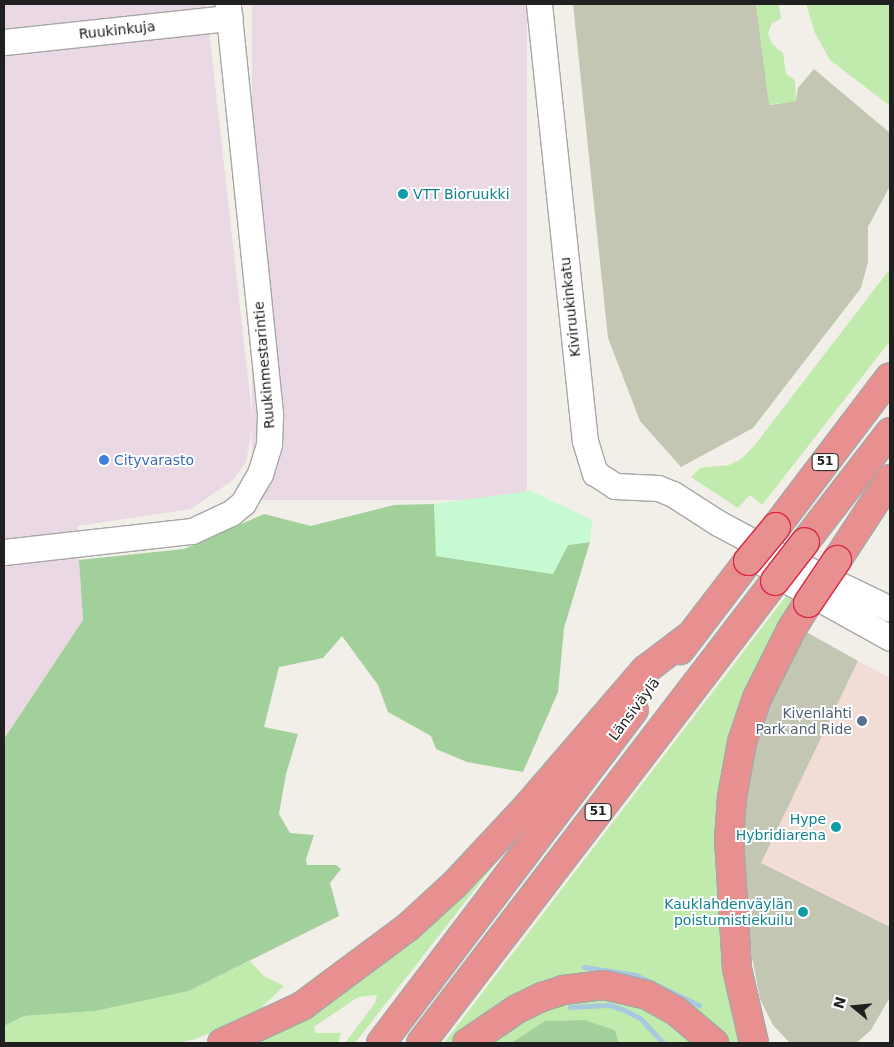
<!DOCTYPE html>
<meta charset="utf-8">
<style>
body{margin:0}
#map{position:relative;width:894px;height:1047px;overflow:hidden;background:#f1efe7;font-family:"DejaVu Sans",sans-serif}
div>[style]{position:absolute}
.commercial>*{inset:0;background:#f1dcd6}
.industrial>*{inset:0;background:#ead9e4;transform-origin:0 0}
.construction>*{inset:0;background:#c2c6b2}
.grass>*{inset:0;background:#c1ebad}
.forest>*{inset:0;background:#a2d09b}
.park>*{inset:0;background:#c5fad2}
.stream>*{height:5px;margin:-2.5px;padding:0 2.5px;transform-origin:2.5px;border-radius:2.5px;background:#a7c9df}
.roads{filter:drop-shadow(1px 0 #a7a7a7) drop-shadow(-1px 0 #a7a7a7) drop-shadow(0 1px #a7a7a7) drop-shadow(0 -1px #a7a7a7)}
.minor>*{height:25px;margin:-12.5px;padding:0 12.5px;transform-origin:12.5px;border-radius:12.5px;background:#fff}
.highway>*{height:28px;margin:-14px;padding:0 14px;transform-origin:14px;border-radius:14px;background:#e88f90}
.bridges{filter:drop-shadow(1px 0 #dd2646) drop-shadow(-1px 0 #dd2646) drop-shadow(0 1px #dd2646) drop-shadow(0 -1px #dd2646)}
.highway-bridge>*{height:28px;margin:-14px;padding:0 14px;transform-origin:14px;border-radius:14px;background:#e88f90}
.dots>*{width:14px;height:14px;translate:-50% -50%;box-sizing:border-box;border:2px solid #fff;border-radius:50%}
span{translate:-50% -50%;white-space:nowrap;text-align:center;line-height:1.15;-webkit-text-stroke:4px #fff;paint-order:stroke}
.shield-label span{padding:1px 4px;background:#fff;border:1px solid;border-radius:4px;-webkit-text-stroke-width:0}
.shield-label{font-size:12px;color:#202020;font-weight:700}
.street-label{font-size:14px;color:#202020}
.culture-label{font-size:14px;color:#0d838f}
.left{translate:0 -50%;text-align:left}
.right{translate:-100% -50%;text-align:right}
.shop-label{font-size:14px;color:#366cbe}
.service-label{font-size:14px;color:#4e5e75}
.frame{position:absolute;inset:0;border:5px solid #202020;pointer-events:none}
.north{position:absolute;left:829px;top:982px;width:50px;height:50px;-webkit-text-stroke:4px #fff;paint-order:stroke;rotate:287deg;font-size:14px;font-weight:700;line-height:20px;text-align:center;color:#202020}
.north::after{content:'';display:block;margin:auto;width:18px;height:22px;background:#202020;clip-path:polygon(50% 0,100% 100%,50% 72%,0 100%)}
</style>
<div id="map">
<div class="commercial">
<i style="clip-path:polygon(858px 661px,890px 678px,890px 927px,761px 863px)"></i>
</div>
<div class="industrial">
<i style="clip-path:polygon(4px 4px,206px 4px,253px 423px,246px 462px,233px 480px,191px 509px,77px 526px,83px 620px,4px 739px)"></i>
<i style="left:252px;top:4px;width:275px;height:496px"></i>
</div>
<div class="construction">
<i style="clip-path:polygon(573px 4px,756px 4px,770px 105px,796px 101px,798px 88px,814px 69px,890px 133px,890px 186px,868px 227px,868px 262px,861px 288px,753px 428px,681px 467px,640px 421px,608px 338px)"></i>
<i style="clip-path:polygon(801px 629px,858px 661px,761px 863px,890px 927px,890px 997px,871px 1030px,856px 1043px,789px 1042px,773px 1025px,760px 999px,750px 947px,742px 856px,749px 759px,767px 697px)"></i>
</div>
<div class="grass">
<i style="clip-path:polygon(756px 4px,779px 4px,781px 19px,772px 23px,768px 33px,772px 44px,783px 53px,786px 74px,795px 80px,796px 101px,769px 105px)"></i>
<i style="clip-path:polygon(806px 4px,890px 4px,890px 106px,830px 60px,815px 33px)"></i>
<i style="clip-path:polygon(890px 269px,890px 341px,762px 505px,750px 495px,738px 508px,691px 477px,700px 468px,729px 465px,741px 459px,754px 446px)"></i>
<i style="clip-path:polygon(790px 591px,800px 598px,734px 740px,745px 1043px,727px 1043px,629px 979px,455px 1043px,444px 1043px)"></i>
<i style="clip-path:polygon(508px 847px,355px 1043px,345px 1043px,375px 1003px,377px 995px,358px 997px,314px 1027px,315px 1033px,341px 1033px,338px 1043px,249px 1043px)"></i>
<i style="clip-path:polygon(250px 961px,264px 976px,284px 986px,259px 1010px,238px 1022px,195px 1039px,179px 1043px,4px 1043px,4px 1026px,24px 1016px,95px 1011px,189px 991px)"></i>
<i style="clip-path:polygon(589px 995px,648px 1006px,701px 1043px,619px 1043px,615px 1030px,585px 1020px,545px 1021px,511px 1043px,480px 1043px,535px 1009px)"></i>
</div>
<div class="forest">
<i style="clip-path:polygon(434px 504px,437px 556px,553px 574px,568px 545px,590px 542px,564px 628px,558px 692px,523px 772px,467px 762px,436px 749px,431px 736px,388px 712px,378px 685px,342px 636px,323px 658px,279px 667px,264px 727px,298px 734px,286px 774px,279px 814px,290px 833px,314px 835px,306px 859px,307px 865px,336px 865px,341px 869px,330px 883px,339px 916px,189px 991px,95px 1011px,24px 1016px,4px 1026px,4px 739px,83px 620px,79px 560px,184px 549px,264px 514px,311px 526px,394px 505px)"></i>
<i style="clip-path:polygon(585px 1020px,615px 1030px,619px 1043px,511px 1043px,545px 1021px)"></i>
</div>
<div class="park">
<i style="clip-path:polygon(531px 491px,592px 520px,590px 542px,568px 545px,553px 574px,436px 556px,434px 504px)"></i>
</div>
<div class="stream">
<i style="left:584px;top:967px;width:53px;rotate:8.7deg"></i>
<i style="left:636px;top:975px;width:70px;rotate:25.5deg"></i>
<i style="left:570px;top:1007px;width:39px;rotate:-3deg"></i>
<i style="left:609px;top:1005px;width:16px;rotate:18deg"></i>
<i style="left:624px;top:1010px;width:18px;rotate:27deg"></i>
<i style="left:640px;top:1018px;width:34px;rotate:47deg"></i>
</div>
<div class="roads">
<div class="minor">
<i style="left:539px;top:4px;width:439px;rotate:84deg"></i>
<i style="left:585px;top:441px;width:34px;rotate:73deg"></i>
<i style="left:595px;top:473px;width:24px;rotate:33deg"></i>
<i style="left:615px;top:486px;width:43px;rotate:2.7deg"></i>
<i style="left:658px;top:488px;width:16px;rotate:22deg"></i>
<i style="left:673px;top:494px;width:54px;rotate:32.8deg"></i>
<i style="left:718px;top:523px;width:68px;rotate:28.1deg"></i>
<i style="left:778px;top:555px;width:124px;rotate:25.7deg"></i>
<i style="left:4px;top:42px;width:227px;rotate:-6.1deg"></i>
<i style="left:4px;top:552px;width:189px;rotate:-6.4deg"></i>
<i style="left:192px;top:531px;width:43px;rotate:-24.8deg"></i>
<i style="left:231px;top:513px;width:16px;rotate:-40deg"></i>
<i style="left:243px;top:503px;width:34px;rotate:-60deg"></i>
<i style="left:260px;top:474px;width:31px;rotate:-73deg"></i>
<i style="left:269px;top:444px;width:31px;rotate:-88deg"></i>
<i style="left:270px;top:413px;width:411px;rotate:-95.9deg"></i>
<i style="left:763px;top:563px;width:29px;rotate:36deg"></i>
<i style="left:786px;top:580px;width:119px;rotate:29.1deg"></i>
</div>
<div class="highway">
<i style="left:776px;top:527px;width:188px;rotate:-52.8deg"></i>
<i style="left:805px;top:542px;width:139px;rotate:-52.3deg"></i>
<i style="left:837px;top:560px;width:97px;rotate:-56.8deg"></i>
<i style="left:680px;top:650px;width:112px;rotate:-52.6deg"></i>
<i style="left:222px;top:1043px;width:88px;rotate:-24.8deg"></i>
<i style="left:302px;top:1006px;width:132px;rotate:-36.7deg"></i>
<i style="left:408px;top:927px;width:62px;rotate:-42.4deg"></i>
<i style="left:454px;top:885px;width:107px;rotate:-46.9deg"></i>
<i style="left:527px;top:807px;width:181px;rotate:-49.3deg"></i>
<i style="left:645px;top:670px;width:56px;rotate:-37.1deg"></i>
<i style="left:381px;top:1043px;width:418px;rotate:-52.8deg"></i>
<i style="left:421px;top:1043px;width:582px;rotate:-52.54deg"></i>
<i style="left:467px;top:1043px;width:60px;rotate:-34.2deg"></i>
<i style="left:517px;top:1009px;width:28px;rotate:-26deg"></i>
<i style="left:542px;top:997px;width:22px;rotate:-18deg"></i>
<i style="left:563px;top:990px;width:41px;rotate:-7deg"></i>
<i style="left:604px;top:985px;width:44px;rotate:13.1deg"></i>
<i style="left:647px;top:995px;width:33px;rotate:29deg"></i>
<i style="left:676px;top:1011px;width:50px;rotate:40.1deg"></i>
<i style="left:754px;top:1043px;width:76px;rotate:-102.9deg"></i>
<i style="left:737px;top:969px;width:129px;rotate:-93.5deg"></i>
<i style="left:729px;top:840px;width:43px;rotate:-86deg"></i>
<i style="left:732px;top:797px;width:56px;rotate:-79.7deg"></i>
<i style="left:742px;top:742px;width:46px;rotate:-71.2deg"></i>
<i style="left:757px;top:698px;width:76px;rotate:-63.4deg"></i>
<i style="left:791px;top:630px;width:32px;rotate:-58deg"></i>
</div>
</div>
<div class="bridges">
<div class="highway-bridge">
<i style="left:748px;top:561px;width:44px;rotate:-50.5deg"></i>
<i style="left:775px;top:581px;width:49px;rotate:-52.4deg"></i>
<i style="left:808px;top:603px;width:52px;rotate:-56deg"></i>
</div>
</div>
<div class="dots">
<i style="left:403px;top:194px;background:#0f9aa8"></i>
<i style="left:104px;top:460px;background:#3f7fe0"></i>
<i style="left:862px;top:721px;background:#5c6f8a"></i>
<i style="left:836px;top:827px;background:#0f9aa8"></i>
<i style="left:803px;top:912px;background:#0f9aa8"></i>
</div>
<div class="shield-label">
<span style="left:825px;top:462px">51</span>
<span style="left:598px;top:812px">51</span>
</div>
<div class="street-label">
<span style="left:117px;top:30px;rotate:-6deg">Ruukinkuja</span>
<span style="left:570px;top:307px;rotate:-96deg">Kiviruukinkatu</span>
<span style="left:264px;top:365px;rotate:-95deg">Ruukinmestarintie</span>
<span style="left:634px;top:709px;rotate:-53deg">Länsiväylä</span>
</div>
<div class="culture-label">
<span class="left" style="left:413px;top:194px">VTT Bioruukki</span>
<span class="right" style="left:826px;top:827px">Hype<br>Hybridiarena</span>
<span class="right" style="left:793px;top:912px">Kauklahdenväylän<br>poistumistiekuilu</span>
</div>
<div class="shop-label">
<span class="left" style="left:114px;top:460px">Cityvarasto</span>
</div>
<div class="service-label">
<span class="right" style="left:852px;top:721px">Kivenlahti<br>Park and Ride</span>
</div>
<div class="frame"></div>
<div class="north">N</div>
</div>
